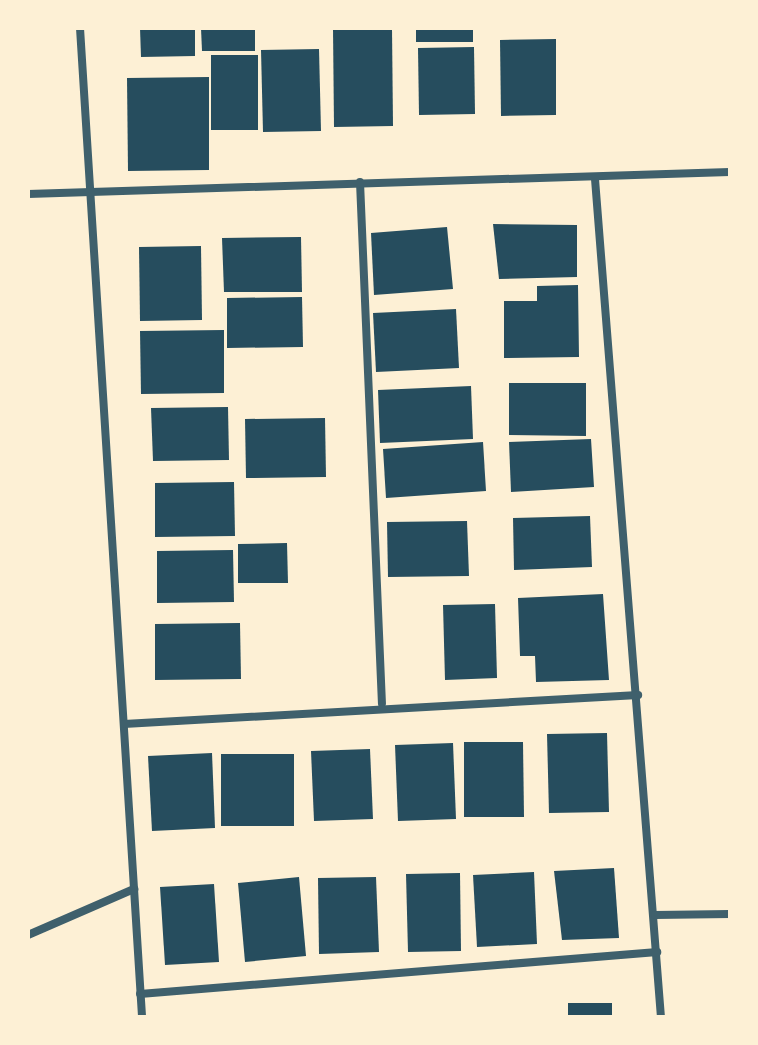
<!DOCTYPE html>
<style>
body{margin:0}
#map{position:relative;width:758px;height:1045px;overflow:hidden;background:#fdf0d5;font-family:Figtree,sans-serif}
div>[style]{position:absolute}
.building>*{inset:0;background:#264d5e}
.minor>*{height:8px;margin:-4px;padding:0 4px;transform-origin:4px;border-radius:4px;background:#3f606c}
span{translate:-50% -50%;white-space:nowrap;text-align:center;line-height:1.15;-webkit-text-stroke:6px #fdf0d5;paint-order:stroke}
.frame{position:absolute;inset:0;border:30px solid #fdf0d5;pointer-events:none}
</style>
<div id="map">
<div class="building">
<div style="clip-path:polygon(140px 28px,195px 28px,195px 56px,141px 57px)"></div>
<div style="clip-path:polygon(201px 28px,255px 28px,255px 51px,202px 51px)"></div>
<div style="clip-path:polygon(333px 28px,392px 28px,393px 126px,334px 127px)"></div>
<div style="clip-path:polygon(416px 28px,473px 28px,473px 42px,416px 42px)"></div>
<div style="clip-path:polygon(556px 39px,556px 115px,501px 116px,500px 40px)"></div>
<div style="clip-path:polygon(474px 47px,475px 114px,419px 115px,418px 48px)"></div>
<div style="clip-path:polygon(319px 49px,321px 131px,263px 132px,261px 50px)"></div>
<div style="clip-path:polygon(211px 55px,258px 55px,258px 130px,211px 130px)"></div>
<div style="clip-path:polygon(209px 77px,209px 170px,128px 171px,127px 78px)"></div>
<div style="clip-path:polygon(493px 224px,577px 225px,577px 277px,499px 279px)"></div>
<div style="clip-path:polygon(447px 227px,453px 289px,374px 295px,371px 233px)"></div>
<div style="clip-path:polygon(301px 237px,302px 292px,224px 292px,222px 238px)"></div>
<div style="clip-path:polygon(201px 246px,202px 320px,140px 321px,139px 247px)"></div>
<div style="clip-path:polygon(578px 285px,579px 357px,504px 358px,504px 301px,537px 301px,537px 286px)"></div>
<div style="clip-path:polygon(302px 297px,303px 347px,227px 348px,227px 298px)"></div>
<div style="clip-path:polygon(456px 309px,459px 368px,376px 372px,373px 313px)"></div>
<div style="clip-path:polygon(224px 330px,224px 393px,141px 394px,140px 331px)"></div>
<div style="clip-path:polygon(509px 383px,586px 383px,586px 436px,509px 435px)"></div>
<div style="clip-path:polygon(471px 386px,473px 439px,380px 443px,378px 390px)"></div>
<div style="clip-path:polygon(228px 407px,229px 460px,153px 461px,151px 408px)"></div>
<div style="clip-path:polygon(325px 418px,326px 477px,246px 478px,245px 419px)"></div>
<div style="clip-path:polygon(591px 439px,594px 487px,511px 492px,509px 442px)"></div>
<div style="clip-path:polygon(483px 442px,486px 491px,386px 498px,383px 449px)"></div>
<div style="clip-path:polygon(234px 482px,235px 536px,155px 537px,155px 483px)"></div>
<div style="clip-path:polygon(590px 516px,592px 567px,514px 570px,513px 518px)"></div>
<div style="clip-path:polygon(467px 521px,469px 576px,388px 577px,387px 522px)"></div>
<div style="clip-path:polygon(287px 543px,288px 583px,238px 583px,238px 544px)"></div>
<div style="clip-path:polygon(233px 550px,234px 602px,157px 603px,157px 551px)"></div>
<div style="clip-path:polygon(603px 594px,609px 680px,536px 682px,535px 656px,520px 656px,518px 598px)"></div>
<div style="clip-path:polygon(495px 604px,497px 678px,445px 680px,443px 605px)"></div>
<div style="clip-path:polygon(240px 623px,241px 679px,155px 680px,155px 624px)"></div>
<div style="clip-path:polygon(607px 733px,609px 812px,549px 813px,547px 734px)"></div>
<div style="clip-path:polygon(464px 742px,523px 742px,524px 817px,464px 817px)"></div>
<div style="clip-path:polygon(453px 743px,456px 819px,398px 821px,395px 745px)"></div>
<div style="clip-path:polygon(370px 749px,373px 819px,314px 821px,311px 751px)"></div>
<div style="clip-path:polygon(212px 753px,215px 828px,152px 831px,148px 756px)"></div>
<div style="clip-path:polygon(221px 754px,294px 754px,294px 826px,221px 826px)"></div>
<div style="clip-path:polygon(614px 868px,619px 938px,562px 940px,554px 871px)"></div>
<div style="clip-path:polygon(534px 872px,537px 944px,477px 947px,473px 875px)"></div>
<div style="clip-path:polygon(460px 873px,461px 951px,408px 952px,406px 874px)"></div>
<div style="clip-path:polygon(299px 877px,306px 956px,245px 962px,238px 883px)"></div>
<div style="clip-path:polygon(376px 877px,379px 952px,319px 954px,318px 878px)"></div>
<div style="clip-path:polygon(214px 884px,219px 962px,165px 965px,160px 887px)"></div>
<div style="clip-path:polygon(568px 1003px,612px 1003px,612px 1017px,568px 1017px)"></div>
</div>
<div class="minor">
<div style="left:80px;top:28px;width:991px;rotate:86.41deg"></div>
<div style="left:595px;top:179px;width:841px;rotate:85.5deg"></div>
<div style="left:360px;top:182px;width:522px;rotate:87.59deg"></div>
<div style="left:28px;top:194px;width:702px;rotate:-1.8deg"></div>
<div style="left:124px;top:724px;width:515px;rotate:-3.23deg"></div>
<div style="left:655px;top:915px;width:75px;rotate:-0.8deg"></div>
<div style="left:28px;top:935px;width:116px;rotate:-23.5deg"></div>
<div style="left:140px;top:994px;width:519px;rotate:-4.64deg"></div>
</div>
<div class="frame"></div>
</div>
